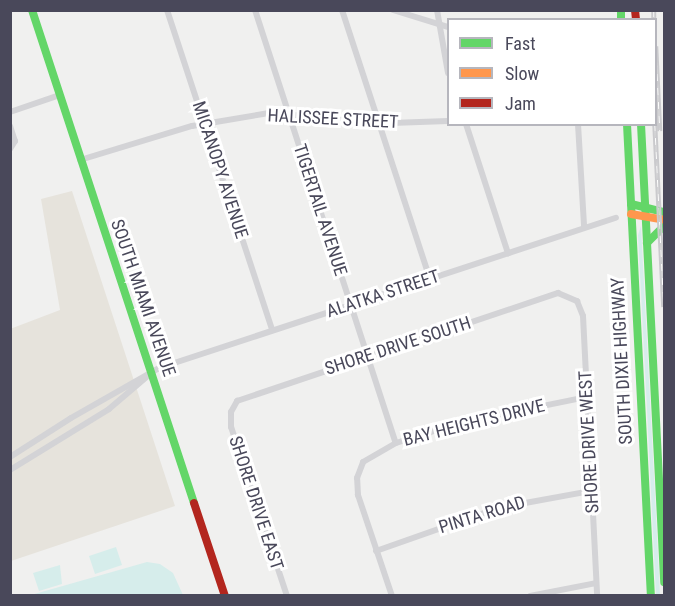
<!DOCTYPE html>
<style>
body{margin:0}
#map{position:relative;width:675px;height:606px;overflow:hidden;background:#f0f0ef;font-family:"Roboto Condensed",sans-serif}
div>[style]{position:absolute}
.medical>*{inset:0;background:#e6e3dc}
.green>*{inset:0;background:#d6edeb}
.street>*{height:6px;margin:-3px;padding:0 3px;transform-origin:3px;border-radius:3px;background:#d3d3d6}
.fast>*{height:8px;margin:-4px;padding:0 4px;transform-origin:4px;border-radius:4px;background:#63d668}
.slow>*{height:8px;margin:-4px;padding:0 4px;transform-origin:4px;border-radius:4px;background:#ff974d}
.jam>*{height:8px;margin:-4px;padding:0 4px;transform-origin:4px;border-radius:4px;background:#b3261e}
.rail>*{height:4.5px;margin-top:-2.25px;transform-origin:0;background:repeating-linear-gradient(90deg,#fff 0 7px,#cacacd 0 14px);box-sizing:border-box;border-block:2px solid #cacacd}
span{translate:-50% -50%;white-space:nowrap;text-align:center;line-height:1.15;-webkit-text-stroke:6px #fff;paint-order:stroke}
.street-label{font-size:18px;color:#49485a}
.frame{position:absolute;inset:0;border:12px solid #49485a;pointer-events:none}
.legend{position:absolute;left:447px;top:18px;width:210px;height:108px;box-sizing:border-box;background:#fff;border:2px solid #b6b6bd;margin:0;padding:8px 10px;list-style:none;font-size:18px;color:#49485a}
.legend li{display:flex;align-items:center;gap:12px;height:30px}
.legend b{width:30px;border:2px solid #b6b6bd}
</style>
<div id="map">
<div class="medical">
<div style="clip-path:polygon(72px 191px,175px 506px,11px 561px,10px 329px,60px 310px,41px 199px)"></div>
</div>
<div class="green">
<div style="clip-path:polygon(641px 226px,654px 476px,660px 595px,656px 595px,647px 410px,638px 235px)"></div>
<div style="clip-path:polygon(116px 547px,122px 565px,95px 574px,89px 556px)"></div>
<div style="clip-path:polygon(147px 562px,160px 564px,173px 573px,183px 595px,31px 595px)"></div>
<div style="clip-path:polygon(60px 565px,62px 584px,39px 591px,33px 573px)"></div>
</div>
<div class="street">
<div style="left:167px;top:10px;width:337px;rotate:71.8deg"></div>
<div style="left:255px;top:10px;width:455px;rotate:72deg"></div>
<div style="left:342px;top:10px;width:283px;rotate:71.9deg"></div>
<div style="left:393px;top:10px;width:58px;rotate:17.2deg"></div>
<div style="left:437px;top:10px;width:64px;rotate:80.1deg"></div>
<div style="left:10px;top:112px;width:53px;rotate:-18.8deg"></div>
<div style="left:466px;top:124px;width:136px;rotate:72deg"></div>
<div style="left:578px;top:124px;width:102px;rotate:86.6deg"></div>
<div style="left:10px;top:126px;width:16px;rotate:72deg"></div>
<div style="left:15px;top:141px;width:9px;rotate:122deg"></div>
<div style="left:80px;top:160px;width:117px;rotate:-16.9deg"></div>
<div style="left:192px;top:126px;width:78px;rotate:-9.6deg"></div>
<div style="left:269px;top:113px;width:122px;rotate:4.7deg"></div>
<div style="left:391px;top:123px;width:57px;rotate:-2deg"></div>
<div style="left:10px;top:457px;width:72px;rotate:-32.6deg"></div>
<div style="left:71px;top:418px;width:101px;rotate:-29.6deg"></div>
<div style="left:159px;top:368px;width:481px;rotate:-18.2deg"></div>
<div style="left:10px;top:470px;width:116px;rotate:-31.6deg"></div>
<div style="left:109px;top:409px;width:52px;rotate:-40.4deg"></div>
<div style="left:376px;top:551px;width:129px;rotate:-19.4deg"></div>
<div style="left:498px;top:508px;width:95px;rotate:-10.4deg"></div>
<div style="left:287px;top:596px;width:178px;rotate:-108.3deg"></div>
<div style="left:231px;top:427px;width:15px;rotate:-90deg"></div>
<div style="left:231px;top:412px;width:13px;rotate:-61deg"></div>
<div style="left:237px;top:401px;width:339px;rotate:-18.6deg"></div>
<div style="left:558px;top:293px;width:21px;rotate:23deg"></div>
<div style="left:577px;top:301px;width:16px;rotate:68deg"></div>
<div style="left:583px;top:316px;width:280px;rotate:87.1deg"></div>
<div style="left:392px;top:596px;width:107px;rotate:-108.6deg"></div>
<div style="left:358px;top:495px;width:17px;rotate:-93deg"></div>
<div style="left:357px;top:478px;width:17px;rotate:-69deg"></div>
<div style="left:363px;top:462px;width:38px;rotate:-30deg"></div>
<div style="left:396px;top:443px;width:66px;rotate:-17.6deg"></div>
<div style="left:459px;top:423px;width:131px;rotate:-11.5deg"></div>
<div style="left:530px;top:596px;width:67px;rotate:-11.1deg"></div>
</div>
<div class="fast">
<div style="left:32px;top:10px;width:519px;rotate:71.81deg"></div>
<div style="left:621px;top:10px;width:10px;rotate:90deg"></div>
<div style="left:627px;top:124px;width:473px;rotate:87.1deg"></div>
<div style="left:641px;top:124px;width:459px;rotate:87.1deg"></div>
<div style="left:631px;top:204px;width:34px;rotate:14deg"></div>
<div style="left:647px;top:243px;width:24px;rotate:-45deg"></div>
</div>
<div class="slow">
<div style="left:631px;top:214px;width:34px;rotate:10deg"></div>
</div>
<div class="jam">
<div style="left:635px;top:10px;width:10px;rotate:84deg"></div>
<div style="left:194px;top:503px;width:98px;rotate:71.6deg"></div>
</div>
<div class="rail">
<div style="left:654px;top:10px;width:10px;rotate:90deg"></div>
<div style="left:656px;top:46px;width:85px;rotate:87.3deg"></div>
<div style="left:655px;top:124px;width:183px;rotate:87.2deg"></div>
</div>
<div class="street-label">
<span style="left:333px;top:119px;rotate:3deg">HALISSEE STREET</span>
<span style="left:220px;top:170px;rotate:72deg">MICANOPY AVENUE</span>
<span style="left:320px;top:210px;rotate:72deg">TIGERTAIL AVENUE</span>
<span style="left:383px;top:294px;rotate:-18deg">ALATKA STREET</span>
<span style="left:143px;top:298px;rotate:71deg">SOUTH MIAMI AVENUE</span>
<span style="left:398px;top:346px;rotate:-18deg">SHORE DRIVE SOUTH</span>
<span style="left:622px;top:361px;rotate:-93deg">SOUTH DIXIE HIGHWAY</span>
<span style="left:474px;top:423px;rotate:-14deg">BAY HEIGHTS DRIVE</span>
<span style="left:589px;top:442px;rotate:-93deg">SHORE DRIVE WEST</span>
<span style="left:256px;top:503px;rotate:72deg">SHORE DRIVE EAST</span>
<span style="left:482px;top:515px;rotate:-17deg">PINTA ROAD</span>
</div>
<div class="frame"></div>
<ul class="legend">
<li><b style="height:8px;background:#63d668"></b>Fast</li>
<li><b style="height:8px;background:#ff974d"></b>Slow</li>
<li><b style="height:8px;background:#b3261e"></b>Jam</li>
</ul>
</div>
